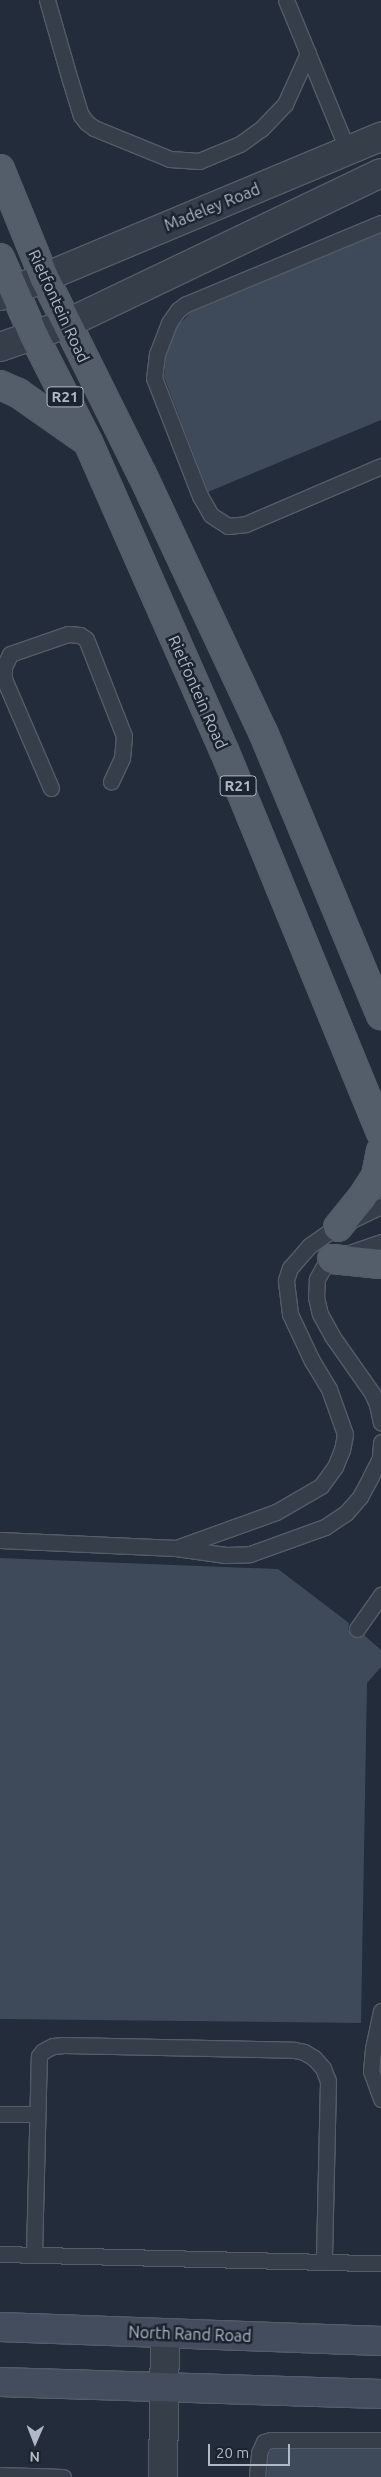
<!DOCTYPE html>
<style>
body{margin:0}
#map{position:relative;width:381px;height:2477px;overflow:hidden;background:#222c3a;font-family:Ubuntu,sans-serif}
div>[style]{position:absolute}
.building>*{inset:0;background:#3e4a59}
.roads{filter:drop-shadow(1px 0 #545c68) drop-shadow(-1px 0 #545c68) drop-shadow(0 1px #545c68) drop-shadow(0 -1px #545c68)}
.lane>*{height:15px;margin:-7.5px;padding:0 7.5px;transform-origin:7.5px;border-radius:7.5px;background:#363e4a}
.street>*{height:28px;margin:-14px;padding:0 14px;transform-origin:14px;border-radius:14px;background:#363e4a}
.secondary>*{height:28px;margin:-14px;padding:0 14px;transform-origin:14px;border-radius:14px;background:#444d5d}
.primary>*{height:28px;margin:-14px;padding:0 14px;transform-origin:14px;border-radius:14px;background:#545d6a}
span{translate:-50% -50%;white-space:nowrap;text-align:center;line-height:1.15;-webkit-text-stroke:5px #1b232f;paint-order:stroke}
.shield-label span{padding:1px 4px;background:#1b232f;border:1px solid;border-radius:4px;-webkit-text-stroke-width:0}
.shield-label{font-size:15px;color:#b1b9c6;font-weight:700}
.street-label{font-size:16px;color:#b1b9c6}
.north{position:absolute;left:10px;top:2417px;width:50px;height:50px;-webkit-text-stroke:4px #1b232f;paint-order:stroke;rotate:181deg;font-size:14px;font-weight:700;line-height:20px;text-align:center;color:#b1b9c6}
.north::after{content:'';display:block;margin:auto;width:18px;height:22px;background:#b1b9c6;clip-path:polygon(50% 0,100% 100%,50% 72%,0 100%)}
.scale{position:absolute;left:208px;top:2444px;width:82px;height:22px;box-sizing:border-box;border:2px solid #b1b9c6;border-top:0;padding-left:6px;font-size:15px;line-height:18px;white-space:nowrap;color:#b1b9c6;-webkit-text-stroke:4px #1b232f;paint-order:stroke}
</style>
<div id="map">
<div class="building">
<div style="clip-path:polygon(381px 233px,381px 420px,208px 492px,164px 377px,166px 356px,177px 327px,191px 312px)"></div>
<div style="clip-path:polygon(0 1558px,278px 1569px,349px 1623px,348px 1629px,351px 1636px,357px 1638px,364px 1635px,381px 1650px,381px 1667px,367px 1683px,361px 2023px,0 2019px)"></div>
<div style="clip-path:polygon(272px 2449px,381px 2449px,381px 2477px,267px 2477px,268px 2455px)"></div>
</div>
<div class="roads">
<div class="lane">
<div style="left:47px;top:0;width:83px;rotate:74deg"></div>
<div style="left:70px;top:80px;width:37px;rotate:73deg"></div>
<div style="left:81px;top:115px;width:9px;rotate:54deg"></div>
<div style="left:86px;top:122px;width:10px;rotate:37deg"></div>
<div style="left:94px;top:128px;width:82px;rotate:22.2deg"></div>
<div style="left:170px;top:159px;width:29px;rotate:4deg"></div>
<div style="left:199px;top:161px;width:44px;rotate:-22.5deg"></div>
<div style="left:240px;top:144px;width:26px;rotate:-36deg"></div>
<div style="left:261px;top:129px;width:35px;rotate:-46deg"></div>
<div style="left:285px;top:104px;width:56px;rotate:-65.7deg"></div>
<div style="left:286px;top:0;width:163px;rotate:67.7deg"></div>
<div style="left:381px;top:223px;width:211px;rotate:157.4deg"></div>
<div style="left:186px;top:304px;width:10px;rotate:143deg"></div>
<div style="left:178px;top:310px;width:16px;rotate:125deg"></div>
<div style="left:169px;top:323px;width:33px;rotate:111deg"></div>
<div style="left:157px;top:354px;width:24px;rotate:97deg"></div>
<div style="left:154px;top:378px;width:127px;rotate:68.7deg"></div>
<div style="left:200px;top:496px;width:22px;rotate:60deg"></div>
<div style="left:211px;top:515px;width:20px;rotate:33deg"></div>
<div style="left:228px;top:526px;width:18px;rotate:-6deg"></div>
<div style="left:246px;top:524px;width:147px;rotate:-23.2deg"></div>
<div style="left:51px;top:788px;width:119px;rotate:-113.3deg"></div>
<div style="left:4px;top:679px;width:12px;rotate:-90deg"></div>
<div style="left:4px;top:667px;width:14px;rotate:-65deg"></div>
<div style="left:10px;top:654px;width:61px;rotate:-19deg"></div>
<div style="left:68px;top:634px;width:12px;rotate:5deg"></div>
<div style="left:80px;top:635px;width:7px;rotate:34deg"></div>
<div style="left:86px;top:639px;width:104px;rotate:68.6deg"></div>
<div style="left:124px;top:736px;width:22px;rotate:95deg"></div>
<div style="left:122px;top:758px;width:26px;rotate:115deg"></div>
<div style="left:381px;top:1242px;width:52px;rotate:160.9deg"></div>
<div style="left:332px;top:1259px;width:13px;rotate:135deg"></div>
<div style="left:323px;top:1268px;width:13px;rotate:119deg"></div>
<div style="left:317px;top:1279px;width:18px;rotate:93deg"></div>
<div style="left:316px;top:1297px;width:17px;rotate:77deg"></div>
<div style="left:320px;top:1314px;width:25px;rotate:61deg"></div>
<div style="left:332px;top:1336px;width:70px;rotate:54.9deg"></div>
<div style="left:372px;top:1393px;width:12px;rotate:66deg"></div>
<div style="left:377px;top:1404px;width:19px;rotate:78deg"></div>
<div style="left:0;top:1540px;width:176px;rotate:2.6deg"></div>
<div style="left:176px;top:1548px;width:50px;rotate:8deg"></div>
<div style="left:226px;top:1555px;width:24px;rotate:-2deg"></div>
<div style="left:250px;top:1554px;width:80px;rotate:-19.8deg"></div>
<div style="left:325px;top:1527px;width:25px;rotate:-34deg"></div>
<div style="left:346px;top:1513px;width:21px;rotate:-49deg"></div>
<div style="left:360px;top:1497px;width:24px;rotate:-62deg"></div>
<div style="left:371px;top:1476px;width:20px;rotate:-63deg"></div>
<div style="left:380px;top:1458px;width:16px;rotate:-86deg"></div>
<div style="left:176px;top:1548px;width:106px;rotate:-19.8deg"></div>
<div style="left:276px;top:1512px;width:52px;rotate:-30deg"></div>
<div style="left:321px;top:1486px;width:24px;rotate:-54deg"></div>
<div style="left:335px;top:1467px;width:18px;rotate:-68deg"></div>
<div style="left:342px;top:1450px;width:16px;rotate:-79deg"></div>
<div style="left:345px;top:1434px;width:48px;rotate:-109.6deg"></div>
<div style="left:329px;top:1389px;width:33px;rotate:-121deg"></div>
<div style="left:312px;top:1361px;width:52px;rotate:-115.1deg"></div>
<div style="left:290px;top:1314px;width:34px;rotate:-97deg"></div>
<div style="left:286px;top:1280px;width:13px;rotate:-72deg"></div>
<div style="left:290px;top:1268px;width:29px;rotate:-49deg"></div>
<div style="left:309px;top:1246px;width:32px;rotate:-35deg"></div>
<div style="left:335px;top:1228px;width:51px;rotate:-25.6deg"></div>
<div style="left:357px;top:1629px;width:42px;rotate:-54.8deg"></div>
<div style="left:381px;top:2011px;width:39px;rotate:102deg"></div>
<div style="left:373px;top:2049px;width:22px;rotate:95deg"></div>
<div style="left:371px;top:2071px;width:30px;rotate:70deg"></div>
<div style="left:0;top:2114px;width:37px"></div>
<div style="left:0;top:2254px;width:381px;rotate:1.4deg"></div>
<div style="left:34px;top:2255px;width:199px;rotate:-88.6deg"></div>
<div style="left:39px;top:2056px;width:6px;rotate:-51deg"></div>
<div style="left:43px;top:2051px;width:11px;rotate:-27deg"></div>
<div style="left:53px;top:2046px;width:11px;rotate:-5deg"></div>
<div style="left:64px;top:2045px;width:230px;rotate:1.2deg"></div>
<div style="left:294px;top:2050px;width:10px;rotate:11deg"></div>
<div style="left:304px;top:2052px;width:12px;rotate:31deg"></div>
<div style="left:314px;top:2058px;width:13px;rotate:48deg"></div>
<div style="left:323px;top:2068px;width:14px;rotate:69deg"></div>
<div style="left:328px;top:2081px;width:181px;rotate:91.3deg"></div>
<div style="left:0;top:2475px;width:63px;rotate:1.8deg"></div>
<div style="left:257px;top:2477px;width:24px;rotate:-85deg"></div>
<div style="left:259px;top:2453px;width:12px;rotate:-66deg"></div>
<div style="left:264px;top:2442px;width:7px;rotate:-16deg"></div>
<div style="left:271px;top:2440px;width:110px"></div>
</div>
<div class="street">
<div style="left:0;top:296px;width:413px;rotate:-22.7deg"></div>
<div style="left:0;top:347px;width:70px;rotate:-19.2deg"></div>
<div style="left:66px;top:324px;width:349px;rotate:-25.6deg"></div>
<div style="left:163px;top:2477px;width:144px;rotate:-89.2deg"></div>
</div>
<div class="secondary">
<div style="left:0;top:2327px;width:381px;rotate:2.1deg"></div>
<div style="left:0;top:2382px;width:381px;rotate:1.8deg"></div>
</div>
<div class="primary">
<div style="left:0;top:169px;width:117px;rotate:67.8deg"></div>
<div style="left:44px;top:277px;width:220px;rotate:63.6deg"></div>
<div style="left:142px;top:474px;width:285px;rotate:64.9deg"></div>
<div style="left:263px;top:732px;width:307px;rotate:67.4deg"></div>
<div style="left:0;top:258px;width:85px;rotate:66.4deg"></div>
<div style="left:34px;top:336px;width:119px;rotate:63deg"></div>
<div style="left:88px;top:442px;width:337px;rotate:66.2deg"></div>
<div style="left:224px;top:750px;width:413px;rotate:67.7deg"></div>
<div style="left:0;top:385px;width:20px;rotate:24deg"></div>
<div style="left:18px;top:393px;width:82px;rotate:35deg"></div>
<div style="left:338px;top:1227px;width:36px;rotate:-51deg"></div>
<div style="left:361px;top:1199px;width:27px;rotate:-57deg"></div>
<div style="left:376px;top:1176px;width:25px;rotate:-79deg"></div>
<div style="left:332px;top:1259px;width:49px;rotate:5.8deg"></div>
</div>
</div>
<div class="shield-label">
<span style="left:65px;top:397px">R21</span>
<span style="left:238px;top:786px">R21</span>
</div>
<div class="street-label">
<span style="left:212px;top:207px;rotate:-22deg">Madeley Road</span>
<span style="left:59px;top:306px;rotate:65deg">Rietfontein Road</span>
<span style="left:198px;top:692px;rotate:66deg">Rietfontein Road</span>
<span style="left:190px;top:2334px;rotate:2deg">North Rand Road</span>
</div>
<div class="north">N</div>
<div class="scale">20 m</div>
</div>
